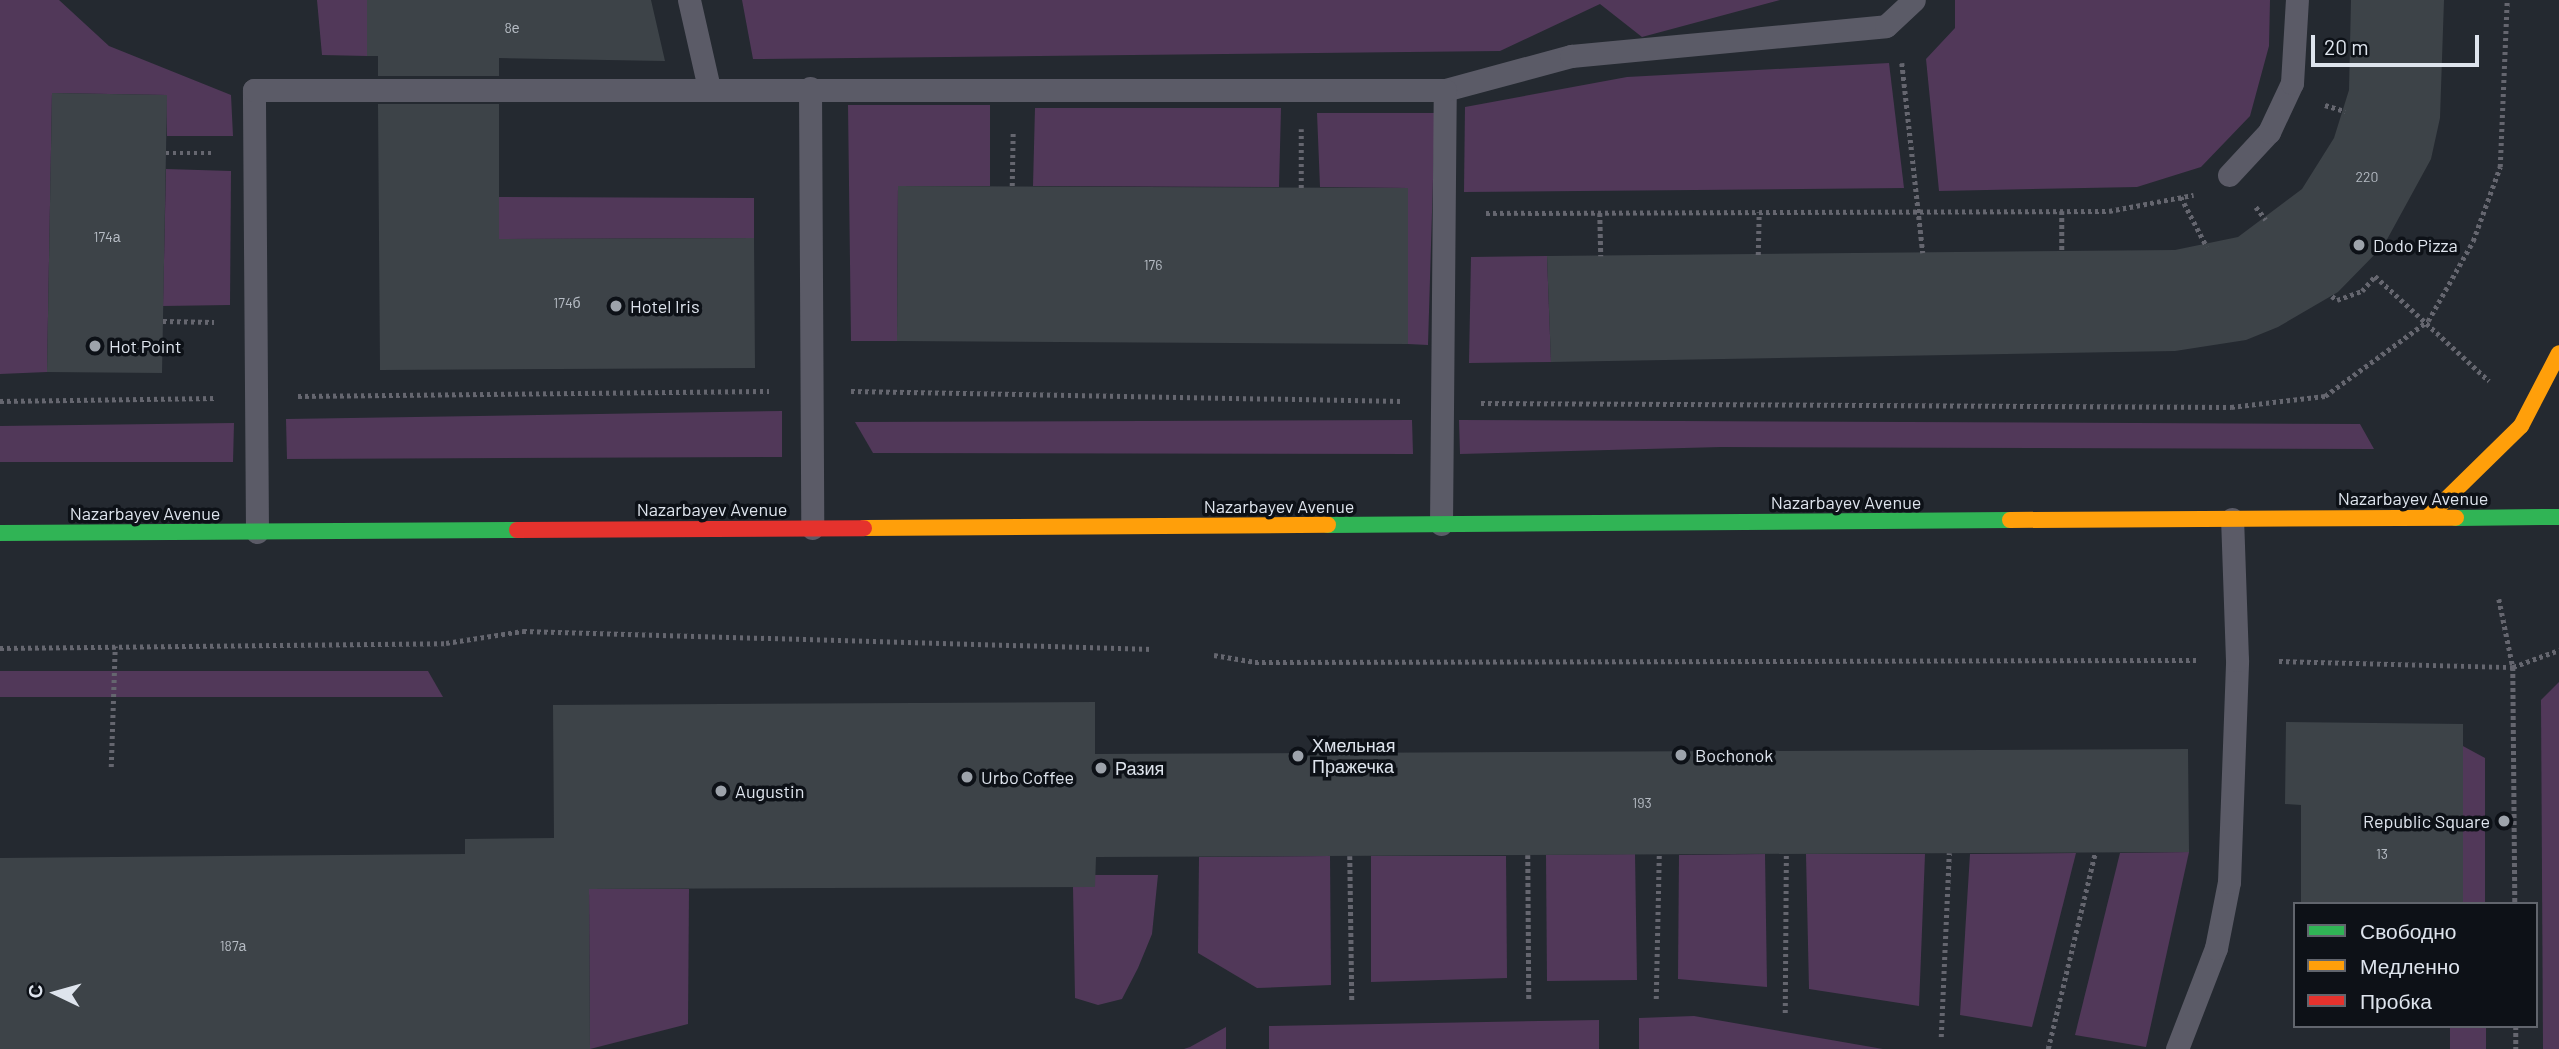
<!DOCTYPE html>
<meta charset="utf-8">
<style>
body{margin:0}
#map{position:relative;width:2559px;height:1049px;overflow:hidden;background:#242930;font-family:Barlow,sans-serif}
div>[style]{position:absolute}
.green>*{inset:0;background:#513859}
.building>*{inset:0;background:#3d4348}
.path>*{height:4.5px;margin-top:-2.25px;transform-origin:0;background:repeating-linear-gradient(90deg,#65666f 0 3.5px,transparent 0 7px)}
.lane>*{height:23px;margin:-11.5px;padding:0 11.5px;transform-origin:11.5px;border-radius:11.5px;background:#5b5b67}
.fast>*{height:16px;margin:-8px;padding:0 8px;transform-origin:8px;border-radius:8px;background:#30b455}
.slow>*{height:16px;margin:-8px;padding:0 8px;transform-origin:8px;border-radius:8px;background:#ff9f0a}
.jam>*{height:16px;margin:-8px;padding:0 8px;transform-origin:8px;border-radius:8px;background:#e5322d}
.dots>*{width:19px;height:19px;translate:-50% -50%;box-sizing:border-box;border:4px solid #0d1117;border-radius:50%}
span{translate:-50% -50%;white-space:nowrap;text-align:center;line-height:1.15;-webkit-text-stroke:7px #0d1117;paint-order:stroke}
.number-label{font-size:14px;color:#b6bcc4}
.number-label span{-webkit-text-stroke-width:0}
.poi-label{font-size:18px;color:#dee4ed}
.left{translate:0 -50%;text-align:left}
.right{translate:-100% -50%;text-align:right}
.street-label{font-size:18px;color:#dee4ed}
.legend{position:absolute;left:2293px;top:902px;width:245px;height:126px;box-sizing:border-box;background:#0d1117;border:2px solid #61656d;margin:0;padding:9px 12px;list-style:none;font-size:21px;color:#dee4ed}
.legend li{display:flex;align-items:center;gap:14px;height:35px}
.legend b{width:35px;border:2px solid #61656d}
.north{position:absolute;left:21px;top:958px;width:70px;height:70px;-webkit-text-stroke:5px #0d1117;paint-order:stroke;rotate:275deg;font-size:19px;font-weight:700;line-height:28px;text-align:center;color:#dee4ed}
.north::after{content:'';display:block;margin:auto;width:24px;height:32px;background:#dee4ed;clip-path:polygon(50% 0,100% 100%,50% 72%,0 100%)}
.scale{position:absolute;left:2311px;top:35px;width:168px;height:32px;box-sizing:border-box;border:4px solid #dee4ed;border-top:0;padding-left:9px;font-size:21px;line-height:24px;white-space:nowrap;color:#dee4ed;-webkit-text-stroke:5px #0d1117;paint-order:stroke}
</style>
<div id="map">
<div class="green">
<div style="clip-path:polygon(0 0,59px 0,109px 46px,231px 95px,233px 136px,167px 136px,166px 95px,52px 93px,47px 372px,0 374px)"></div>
<div style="clip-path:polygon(317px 0,367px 0,367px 56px,322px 55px)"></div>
<div style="clip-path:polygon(742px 0,1780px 0,1642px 37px,1600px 4px,1500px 51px,753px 59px)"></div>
<div style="clip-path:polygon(1955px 0,2270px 0,2269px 46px,2250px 116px,2201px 167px,2137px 187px,1939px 191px,1926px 59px,1955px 28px)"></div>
<div style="clip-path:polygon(1889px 63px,1904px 188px,1464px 192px,1465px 107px,1627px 77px)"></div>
<div style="clip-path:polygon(848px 105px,990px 105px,990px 186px,898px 186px,897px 341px,851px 341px)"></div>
<div style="clip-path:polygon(1035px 108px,1281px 108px,1279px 187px,1033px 186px)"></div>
<div style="clip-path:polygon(1317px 113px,1435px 113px,1428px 345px,1408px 344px,1408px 188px,1320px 187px)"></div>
<div style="clip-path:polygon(166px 169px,231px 171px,230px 305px,163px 306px)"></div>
<div style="clip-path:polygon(499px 197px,754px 198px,754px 238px,499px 239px)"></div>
<div style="clip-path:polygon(1547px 256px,1551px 362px,1469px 363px,1471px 257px)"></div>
<div style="clip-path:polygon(782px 411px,782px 457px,287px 459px,286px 419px)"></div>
<div style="clip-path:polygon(1412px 420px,1413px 454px,873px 453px,855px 422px)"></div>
<div style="clip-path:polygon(1459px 420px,2360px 424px,2374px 449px,1721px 447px,1460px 454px)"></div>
<div style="clip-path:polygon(234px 423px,233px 462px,0 462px,0 426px)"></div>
<div style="clip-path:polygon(0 671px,428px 671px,443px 697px,0 697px)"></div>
<div style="clip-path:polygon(2559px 682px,2559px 1049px,2543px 1049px,2541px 700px)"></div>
<div style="clip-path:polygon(2450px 739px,2485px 758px,2485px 904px,2450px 904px)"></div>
<div style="clip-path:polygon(2189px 852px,2146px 1047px,2075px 1035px,2120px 853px)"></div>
<div style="clip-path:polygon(2076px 853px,2032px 1027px,1960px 1015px,1970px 854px)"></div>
<div style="clip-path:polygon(1635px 854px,1637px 980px,1547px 981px,1546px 855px)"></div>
<div style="clip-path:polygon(1765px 854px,1767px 987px,1678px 979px,1679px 855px)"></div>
<div style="clip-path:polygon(1806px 854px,1925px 854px,1919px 1006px,1809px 989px)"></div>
<div style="clip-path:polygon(1330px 856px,1331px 985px,1257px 988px,1198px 953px,1199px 857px)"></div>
<div style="clip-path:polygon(1371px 856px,1506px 856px,1507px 978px,1371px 982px)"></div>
<div style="clip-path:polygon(1095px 875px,1158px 875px,1152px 934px,1138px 968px,1122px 999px,1098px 1005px,1075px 998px,1073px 887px,1095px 887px)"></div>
<div style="clip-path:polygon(589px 889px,689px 889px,688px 1024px,590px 1049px)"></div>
<div style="clip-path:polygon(1694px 1016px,1883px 1049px,1639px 1049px,1639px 1018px)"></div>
<div style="clip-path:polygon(1599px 1020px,1599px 1049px,1269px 1049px,1269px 1026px)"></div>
<div style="clip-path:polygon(2450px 1026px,2486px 1026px,2486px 1049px,2450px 1049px)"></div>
<div style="clip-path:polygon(1226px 1027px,1226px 1049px,1184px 1049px,1190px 1047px)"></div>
</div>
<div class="building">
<div style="clip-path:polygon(367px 0,651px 0,665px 61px,499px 58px,499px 76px,378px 76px,378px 56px,367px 56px)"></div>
<div style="clip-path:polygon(2351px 0,2444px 0,2440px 118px,2431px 159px,2384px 245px,2338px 292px,2278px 327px,2246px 340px,2175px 351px,1551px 362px,1547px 256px,2175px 250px,2238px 237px,2302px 189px,2334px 138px,2349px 90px)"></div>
<div style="clip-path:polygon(52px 93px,167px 95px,162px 373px,47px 372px)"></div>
<div style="clip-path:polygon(378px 104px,499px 104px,499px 239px,754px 238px,755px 368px,380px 370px)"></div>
<div style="clip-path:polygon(898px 186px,1408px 188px,1408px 344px,897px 341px)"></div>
<div style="clip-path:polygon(1095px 702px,1095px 754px,2188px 749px,2189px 852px,1096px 857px,1095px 887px,589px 889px,590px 1049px,0 1049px,0 858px,465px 854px,465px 839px,554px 838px,553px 705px)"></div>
<div style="clip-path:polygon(2286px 722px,2463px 724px,2463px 904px,2301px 904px,2301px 805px,2285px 804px)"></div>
</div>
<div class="path">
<div style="left:1902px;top:63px;width:191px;rotate:83.7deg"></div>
<div style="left:2325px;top:105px;width:21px;rotate:17deg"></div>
<div style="left:166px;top:153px;width:48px"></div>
<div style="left:1012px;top:186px;width:55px;rotate:-89deg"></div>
<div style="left:1301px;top:188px;width:59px;rotate:-90deg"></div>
<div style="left:2181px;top:197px;width:56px;rotate:62.5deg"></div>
<div style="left:2256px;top:207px;width:16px;rotate:52deg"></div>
<div style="left:2062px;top:211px;width:41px;rotate:90deg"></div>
<div style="left:1486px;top:213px;width:623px;rotate:-0.18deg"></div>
<div style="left:2109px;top:211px;width:86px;rotate:-10.8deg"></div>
<div style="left:1600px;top:213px;width:43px;rotate:88.7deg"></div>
<div style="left:1758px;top:255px;width:43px;rotate:-88.7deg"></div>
<div style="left:2332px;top:296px;width:6px;rotate:39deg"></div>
<div style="left:2337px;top:300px;width:27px;rotate:-20deg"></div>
<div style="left:2362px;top:291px;width:20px;rotate:-49deg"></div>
<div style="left:2375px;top:276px;width:155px;rotate:42.6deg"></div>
<div style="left:163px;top:321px;width:51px;rotate:1.1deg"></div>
<div style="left:851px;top:391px;width:551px;rotate:1.04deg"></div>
<div style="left:298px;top:396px;width:471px;rotate:-0.6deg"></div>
<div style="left:0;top:401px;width:216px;rotate:-0.8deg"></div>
<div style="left:1481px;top:403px;width:750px;rotate:0.31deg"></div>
<div style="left:2231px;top:407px;width:95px;rotate:-6.7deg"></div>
<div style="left:2325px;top:396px;width:127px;rotate:-36.1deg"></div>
<div style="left:2428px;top:321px;width:92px;rotate:-60.6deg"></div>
<div style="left:2473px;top:241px;width:79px;rotate:-70deg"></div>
<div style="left:2500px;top:167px;width:167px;rotate:-87.6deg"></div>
<div style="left:2499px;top:599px;width:69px;rotate:78.4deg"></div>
<div style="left:2513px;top:667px;width:237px;rotate:89.5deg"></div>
<div style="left:0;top:648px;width:446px;rotate:-0.6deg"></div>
<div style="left:446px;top:643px;width:78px;rotate:-8.9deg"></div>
<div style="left:523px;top:631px;width:630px;rotate:1.64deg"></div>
<div style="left:1214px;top:655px;width:42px;rotate:9.7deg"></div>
<div style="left:1255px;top:662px;width:941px;rotate:-0.12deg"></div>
<div style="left:2279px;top:661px;width:234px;rotate:1.5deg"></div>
<div style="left:2513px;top:667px;width:49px;rotate:-20.3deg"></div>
<div style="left:111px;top:767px;width:121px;rotate:-88.1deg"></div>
<div style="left:1528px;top:855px;width:145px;rotate:89.6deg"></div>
<div style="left:1350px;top:856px;width:146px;rotate:89.2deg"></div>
<div style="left:1656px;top:999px;width:145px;rotate:-88.8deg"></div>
<div style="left:1785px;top:1013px;width:159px;rotate:-89.6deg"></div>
<div style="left:2516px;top:1026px;width:23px;rotate:90deg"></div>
<div style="left:1941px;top:1037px;width:184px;rotate:-87.5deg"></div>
<div style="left:2048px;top:1049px;width:202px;rotate:-76.5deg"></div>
</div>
<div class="lane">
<div style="left:689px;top:0;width:90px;rotate:77.2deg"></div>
<div style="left:810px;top:88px;width:440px;rotate:89.7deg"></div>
<div style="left:2229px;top:175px;width:59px;rotate:-47.1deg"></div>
<div style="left:2269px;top:132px;width:54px;rotate:-64.9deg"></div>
<div style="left:2292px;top:83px;width:83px;rotate:-86.6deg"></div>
<div style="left:1441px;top:524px;width:434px;rotate:-89.5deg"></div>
<div style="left:1445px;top:90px;width:131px;rotate:-15.1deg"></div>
<div style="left:1571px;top:56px;width:316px;rotate:-5.4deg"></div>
<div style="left:1886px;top:26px;width:38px;rotate:-43deg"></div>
<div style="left:257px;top:532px;width:442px;rotate:-90.4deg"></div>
<div style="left:254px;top:90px;width:1191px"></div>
<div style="left:2177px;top:1049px;width:108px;rotate:-68.9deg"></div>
<div style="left:2216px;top:948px;width:67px;rotate:-78.9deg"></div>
<div style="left:2229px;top:882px;width:222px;rotate:-87.9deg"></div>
<div style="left:2237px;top:660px;width:141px;rotate:-92deg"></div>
</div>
<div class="fast">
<div style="left:2456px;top:518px;width:103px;rotate:-0.6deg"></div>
<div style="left:1328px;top:525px;width:682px;rotate:-0.42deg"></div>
<div style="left:0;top:533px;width:517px;rotate:-0.33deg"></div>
</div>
<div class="slow">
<div style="left:2428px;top:517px;width:130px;rotate:-44.4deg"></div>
<div style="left:2521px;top:426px;width:82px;rotate:-62.5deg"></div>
<div style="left:2010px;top:520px;width:446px;rotate:-0.3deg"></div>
<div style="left:864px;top:528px;width:464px;rotate:-0.4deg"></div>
</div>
<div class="jam">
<div style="left:517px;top:530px;width:347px;rotate:-0.3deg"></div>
</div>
<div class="dots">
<div style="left:2359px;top:245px;background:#9da3ab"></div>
<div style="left:616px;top:306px;background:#9da3ab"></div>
<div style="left:95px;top:346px;background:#9da3ab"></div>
<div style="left:1681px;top:755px;background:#9da3ab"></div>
<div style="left:1298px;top:756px;background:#9da3ab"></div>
<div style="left:1101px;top:768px;background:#9da3ab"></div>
<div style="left:967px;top:777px;background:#9da3ab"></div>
<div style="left:721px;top:791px;background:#9da3ab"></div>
<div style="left:2504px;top:821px;background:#9da3ab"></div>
</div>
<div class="number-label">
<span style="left:512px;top:28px">8е</span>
<span style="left:2367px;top:177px">220</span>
<span style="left:107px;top:237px">174а</span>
<span style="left:1153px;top:265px">176</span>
<span style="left:567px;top:303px">174б</span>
<span style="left:1642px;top:803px">193</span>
<span style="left:2382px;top:854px">13</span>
<span style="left:233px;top:946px">187а</span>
</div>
<div class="poi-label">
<span class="left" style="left:2373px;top:245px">Dodo Pizza</span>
<span class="left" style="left:630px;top:306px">Hotel Iris</span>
<span class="left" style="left:109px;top:346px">Hot Point</span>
<span class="left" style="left:1312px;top:756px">Хмельная<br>Пражечка</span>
<span class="left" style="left:1695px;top:755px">Bochonok</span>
<span class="left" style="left:1115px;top:768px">Разия</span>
<span class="left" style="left:981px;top:777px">Urbo Coffee</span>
<span class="left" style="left:735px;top:791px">Augustin</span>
<span class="right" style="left:2490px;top:821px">Republic Square</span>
</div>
<div class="street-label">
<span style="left:2413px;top:498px">Nazarbayev Avenue</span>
<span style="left:1846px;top:502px">Nazarbayev Avenue</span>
<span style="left:1279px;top:506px">Nazarbayev Avenue</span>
<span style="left:712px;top:509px">Nazarbayev Avenue</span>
<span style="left:145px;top:513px">Nazarbayev Avenue</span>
</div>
<ul class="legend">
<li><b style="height:9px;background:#30b455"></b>Свободно</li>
<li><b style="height:9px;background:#ff9f0a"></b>Медленно</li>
<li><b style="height:9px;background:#e5322d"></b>Пробка</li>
</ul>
<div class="north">С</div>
<div class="scale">20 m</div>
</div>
